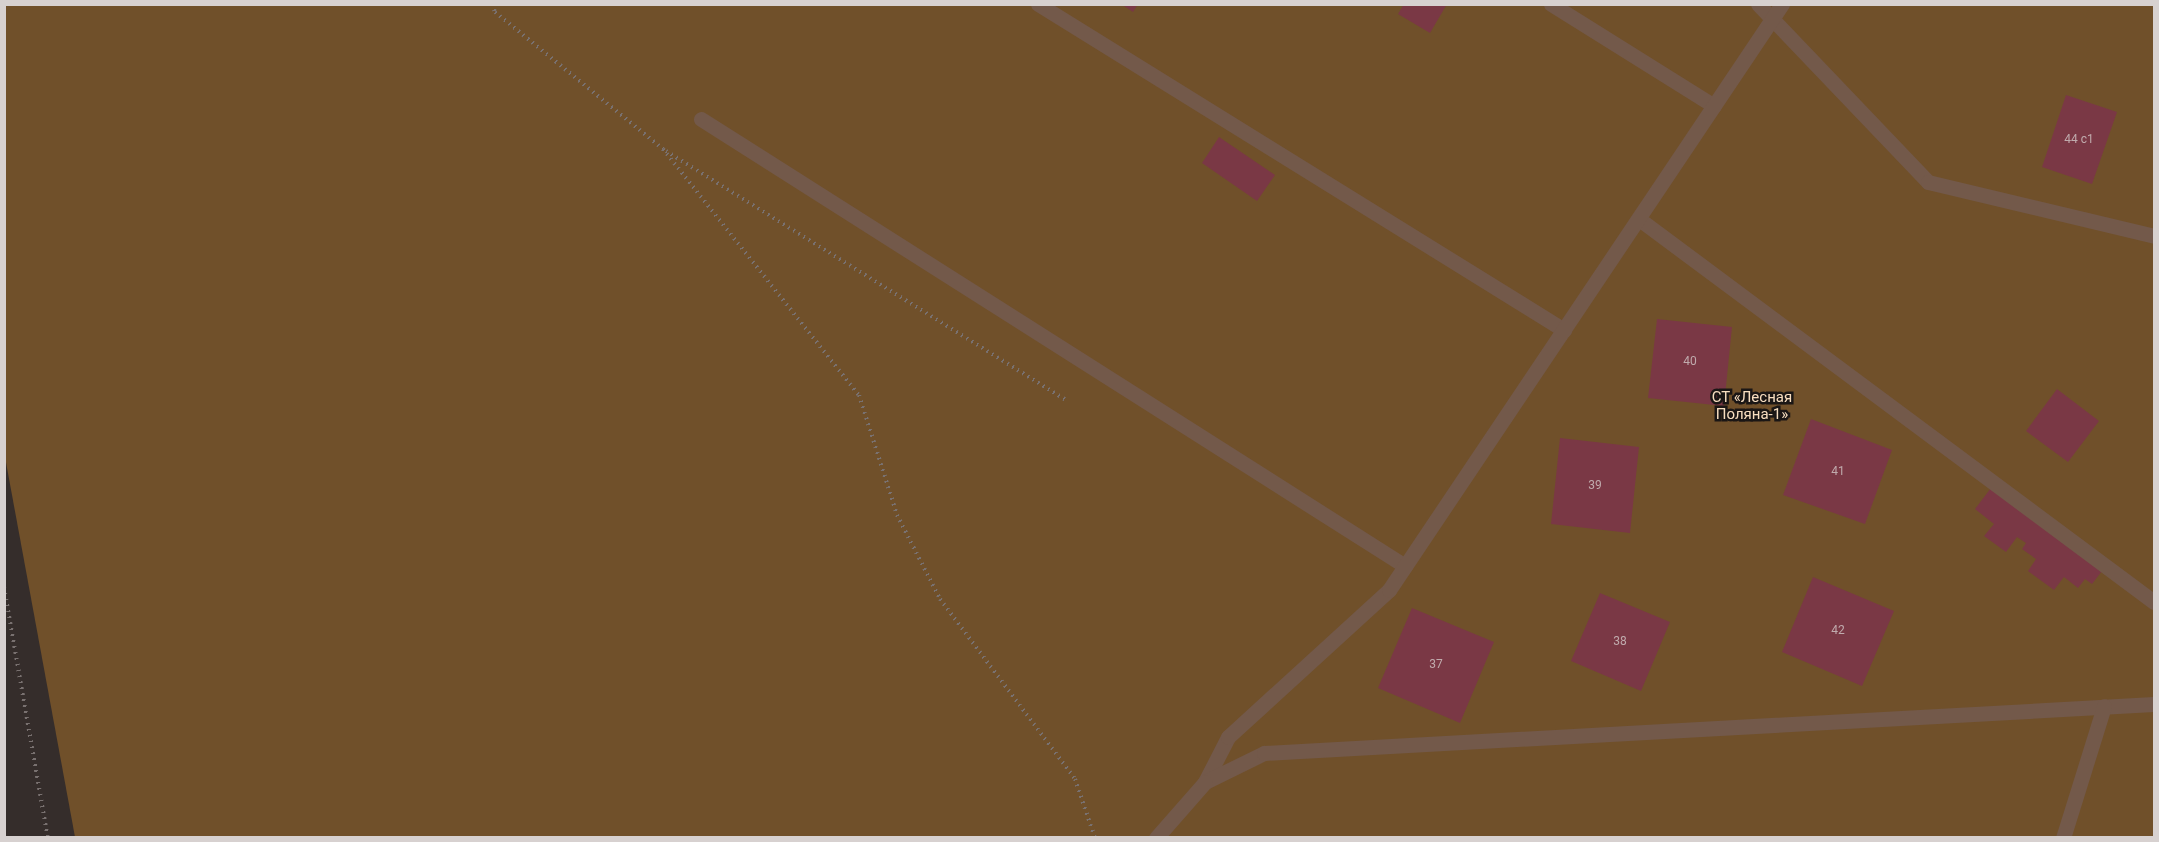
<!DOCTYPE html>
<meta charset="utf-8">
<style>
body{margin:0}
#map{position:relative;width:2159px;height:842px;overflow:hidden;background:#352d2b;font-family:Roboto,sans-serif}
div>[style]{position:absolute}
.green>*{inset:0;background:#70502a}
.building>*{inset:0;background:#7a3845}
.path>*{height:4px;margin-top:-2px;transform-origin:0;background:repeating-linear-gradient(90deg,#797170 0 1.5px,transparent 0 6px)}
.service>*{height:15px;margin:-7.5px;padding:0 7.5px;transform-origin:7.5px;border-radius:7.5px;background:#73594a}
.minor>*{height:15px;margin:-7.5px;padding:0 7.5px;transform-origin:7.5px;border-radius:7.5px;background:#73594a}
span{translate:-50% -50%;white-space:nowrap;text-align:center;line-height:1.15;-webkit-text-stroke:5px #1a1615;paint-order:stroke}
.number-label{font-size:12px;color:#c0abad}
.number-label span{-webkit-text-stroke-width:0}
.park-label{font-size:15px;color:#f8dec0}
.frame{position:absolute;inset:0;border:6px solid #d7d1d0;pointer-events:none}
</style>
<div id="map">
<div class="green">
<div style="clip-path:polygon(4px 5px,2154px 5px,2154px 837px,75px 837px,5px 457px)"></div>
</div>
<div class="building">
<div style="clip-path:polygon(1121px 4px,1138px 4px,1133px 12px)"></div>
<div style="clip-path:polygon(1404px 4px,1447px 4px,1430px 33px,1398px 14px)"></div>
<div style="clip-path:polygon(2066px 95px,2117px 112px,2092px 184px,2042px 167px)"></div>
<div style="clip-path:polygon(1219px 137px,1275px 175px,1257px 201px,1202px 163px)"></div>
<div style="clip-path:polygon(1657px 319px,1732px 327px,1724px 406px,1648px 398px)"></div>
<div style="clip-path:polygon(2057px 389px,2099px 421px,2068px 462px,2026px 431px)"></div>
<div style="clip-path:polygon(1811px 419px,1892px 450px,1865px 524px,1783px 495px)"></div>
<div style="clip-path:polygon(1560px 438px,1639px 447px,1630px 533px,1551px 524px)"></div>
<div style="clip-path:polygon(1991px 488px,2102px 571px,2092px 584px,2085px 579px,2078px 588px,2064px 577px,2054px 590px,2028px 571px,2036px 559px,2022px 549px,2026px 543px,2017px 537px,2006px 552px,1984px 536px,1994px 524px,1975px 509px)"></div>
<div style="clip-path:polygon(1813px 577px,1894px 611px,1862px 686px,1782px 652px)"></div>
<div style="clip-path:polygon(1600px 593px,1670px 622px,1641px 691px,1571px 661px)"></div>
<div style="clip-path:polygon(1412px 608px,1494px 642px,1460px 723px,1378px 688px)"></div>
</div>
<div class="path">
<div style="left:492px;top:4px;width:9px;rotate:69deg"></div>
<div style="left:495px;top:12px;width:217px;rotate:39.2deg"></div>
<div style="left:663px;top:149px;width:315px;rotate:51.5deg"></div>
<div style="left:859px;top:395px;width:126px;rotate:72.4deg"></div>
<div style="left:897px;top:515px;width:94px;rotate:62.9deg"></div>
<div style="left:940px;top:599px;width:225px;rotate:53.1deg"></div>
<div style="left:1075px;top:779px;width:62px;rotate:71.3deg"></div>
<div style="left:666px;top:151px;width:473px;rotate:31.9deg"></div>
<div style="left:4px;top:587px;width:255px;rotate:80.1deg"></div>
</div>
<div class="service">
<div style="left:1038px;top:4px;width:619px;rotate:31.79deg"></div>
<div style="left:1551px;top:4px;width:192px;rotate:32deg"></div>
<div style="left:1758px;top:4px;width:246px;rotate:46.3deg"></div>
<div style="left:1928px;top:182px;width:232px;rotate:13.4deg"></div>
<div style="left:701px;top:119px;width:834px;rotate:32.41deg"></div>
<div style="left:1639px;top:219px;width:642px;rotate:36.64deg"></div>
<div style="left:1205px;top:782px;width:51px;rotate:-62.9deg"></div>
<div style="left:1228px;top:737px;width:218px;rotate:-42.4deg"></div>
<div style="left:1389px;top:590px;width:706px;rotate:-56.15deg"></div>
<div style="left:1205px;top:782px;width:66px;rotate:-26.2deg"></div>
<div style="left:1264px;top:753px;width:891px;rotate:-3.15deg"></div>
<div style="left:2063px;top:838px;width:138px;rotate:-72.7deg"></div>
</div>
<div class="minor">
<div style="left:1156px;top:838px;width:74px;rotate:-48.8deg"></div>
</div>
<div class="number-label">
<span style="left:2079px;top:140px">44 с1</span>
<span style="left:1690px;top:362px">40</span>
<span style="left:1838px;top:472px">41</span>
<span style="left:1595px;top:486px">39</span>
<span style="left:1838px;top:631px">42</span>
<span style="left:1620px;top:642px">38</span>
<span style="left:1436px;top:665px">37</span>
</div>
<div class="park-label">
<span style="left:1752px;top:406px">СТ «Лесная<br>Поляна-1»</span>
</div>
<div class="frame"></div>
</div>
